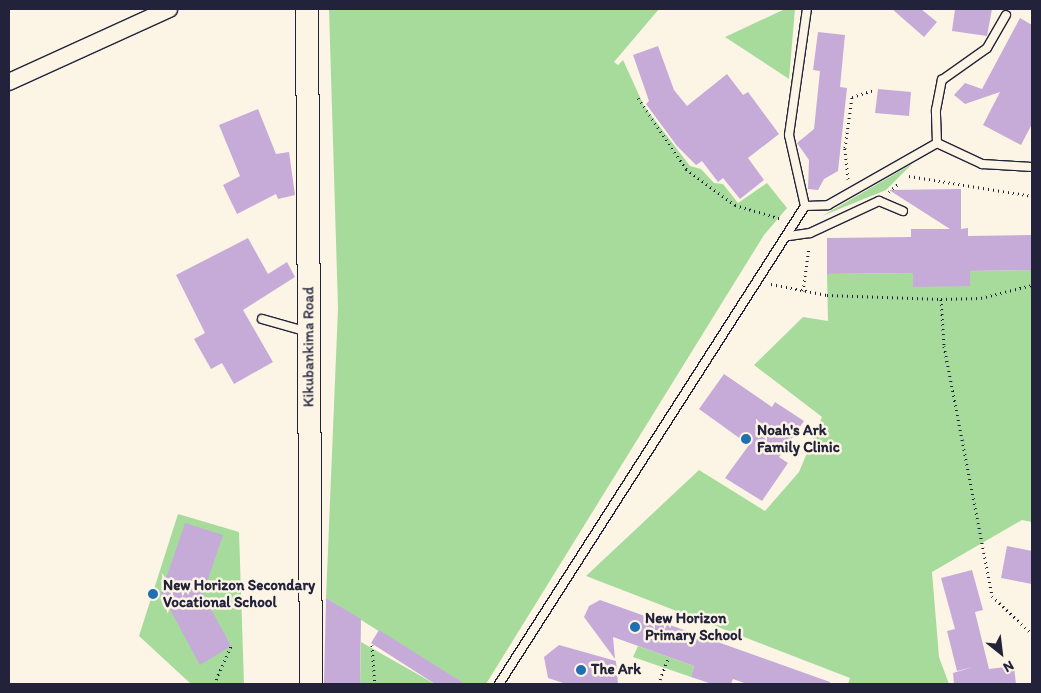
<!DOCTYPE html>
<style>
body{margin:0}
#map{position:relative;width:1041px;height:693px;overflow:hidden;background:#fcf5e5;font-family:Itim,sans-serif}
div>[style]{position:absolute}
.green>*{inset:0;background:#a7db9c}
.building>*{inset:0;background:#c6abd9}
.path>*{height:3px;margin-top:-1.5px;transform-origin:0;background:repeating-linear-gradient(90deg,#22223b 0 1px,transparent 0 5px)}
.roads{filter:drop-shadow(1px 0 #22223b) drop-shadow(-1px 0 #22223b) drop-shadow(0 1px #22223b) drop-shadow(0 -1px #22223b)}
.lane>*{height:8px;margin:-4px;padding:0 4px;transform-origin:4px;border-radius:4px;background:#fcf5e5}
.street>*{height:16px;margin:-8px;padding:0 8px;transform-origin:8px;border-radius:8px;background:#fcf5e5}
.secondary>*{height:22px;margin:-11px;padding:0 11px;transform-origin:11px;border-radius:11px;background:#fcf5e5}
.dots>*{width:14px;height:14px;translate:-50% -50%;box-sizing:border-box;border:2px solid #fcf5e5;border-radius:50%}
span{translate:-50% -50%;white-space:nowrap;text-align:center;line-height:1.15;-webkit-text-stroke:5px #fcf5e5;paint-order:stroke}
.street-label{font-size:15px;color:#22223b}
.poi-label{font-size:15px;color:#22223b;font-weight:700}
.left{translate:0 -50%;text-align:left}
.frame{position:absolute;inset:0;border:10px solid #22223b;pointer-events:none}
.north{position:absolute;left:976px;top:628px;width:50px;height:50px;-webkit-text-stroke:4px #fcf5e5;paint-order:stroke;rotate:151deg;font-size:14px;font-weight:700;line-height:20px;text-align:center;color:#22223b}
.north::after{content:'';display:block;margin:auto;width:18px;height:22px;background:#22223b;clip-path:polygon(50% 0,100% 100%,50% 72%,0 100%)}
</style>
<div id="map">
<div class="green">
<div style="clip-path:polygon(329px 9px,659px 9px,614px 62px,618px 65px,623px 60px,644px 106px,690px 166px,701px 169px,714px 183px,723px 184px,738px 203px,767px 183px,787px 208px,764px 235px,486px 684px,360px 684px,361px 642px,433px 683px,441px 670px,326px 598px,338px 308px)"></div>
<div style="clip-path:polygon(785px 9px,795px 9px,789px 79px,725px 37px)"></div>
<div style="clip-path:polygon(912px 164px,886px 190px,822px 216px)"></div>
<div style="clip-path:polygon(1032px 270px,1032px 522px,1022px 520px,932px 572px,939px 657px,949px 684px,848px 684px,850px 678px,586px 576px,699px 470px,765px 511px,799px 472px,822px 417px,754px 365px,803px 317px,828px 321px,827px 274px,913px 273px,913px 287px,970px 271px)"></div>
<div style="clip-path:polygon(178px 514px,239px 532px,244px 684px,191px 684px,139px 636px)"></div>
<div style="clip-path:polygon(638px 646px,694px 666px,691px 677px,633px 657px)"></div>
</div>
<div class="building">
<div style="clip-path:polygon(892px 9px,921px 9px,937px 22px,924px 37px)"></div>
<div style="clip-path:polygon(955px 9px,992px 9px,987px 36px,952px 31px)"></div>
<div style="clip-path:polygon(1020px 18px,1032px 25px,1032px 124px,1021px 145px,983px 125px,1000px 92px,965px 104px,954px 95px,965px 83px,982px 89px)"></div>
<div style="clip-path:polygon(818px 32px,845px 35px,840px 87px,847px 88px,838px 171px,824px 179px,818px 190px,808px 189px,809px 160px,797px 143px,814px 129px,820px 71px,813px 70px)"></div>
<div style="clip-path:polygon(658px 46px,674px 90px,687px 106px,727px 74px,743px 95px,748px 92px,779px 134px,748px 158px,764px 180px,740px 199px,723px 178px,718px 182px,702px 161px,696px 165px,677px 146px,646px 104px,649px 101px,633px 55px)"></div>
<div style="clip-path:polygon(878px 89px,911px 92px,909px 116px,875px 113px)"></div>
<div style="clip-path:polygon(258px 109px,276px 154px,289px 152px,295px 195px,278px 199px,276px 194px,237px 214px,223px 185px,240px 176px,219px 125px)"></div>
<div style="clip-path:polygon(961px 189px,961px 229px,968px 228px,968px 236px,1032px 235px,1032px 270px,970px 271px,970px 286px,913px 287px,913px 273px,827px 274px,827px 238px,911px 237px,911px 229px,950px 229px,889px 190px)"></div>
<div style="clip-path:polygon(248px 238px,268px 274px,287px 262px,295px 277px,243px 310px,273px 362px,234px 384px,222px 363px,211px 369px,194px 339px,205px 333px,176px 275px)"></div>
<div style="clip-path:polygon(724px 374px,772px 407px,775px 402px,804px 421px,779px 457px,788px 463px,762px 501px,725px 478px,749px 445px,699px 409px)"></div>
<div style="clip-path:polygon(185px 523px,223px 535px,203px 594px,231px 646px,200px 665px,161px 593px)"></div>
<div style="clip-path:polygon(1007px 546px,1032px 551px,1032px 584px,1001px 578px)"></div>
<div style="clip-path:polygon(972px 570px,983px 610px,975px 612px,989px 669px,1014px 666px,1016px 684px,954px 684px,953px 673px,973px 667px,957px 671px,947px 631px,955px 629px,941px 578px)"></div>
<div style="clip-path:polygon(326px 598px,361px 619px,360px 684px,324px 684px)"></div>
<div style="clip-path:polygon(600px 600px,830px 682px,830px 684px,747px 684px,733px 679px,731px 684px,712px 684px,691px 677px,694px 666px,613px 637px,615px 659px,584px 617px,589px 606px)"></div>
<div style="clip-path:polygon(379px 630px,465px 684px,435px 684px,371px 643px)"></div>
<div style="clip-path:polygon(559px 645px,616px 661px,618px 684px,566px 684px,548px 678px,544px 657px)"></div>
</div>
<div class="path">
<div style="left:638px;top:98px;width:86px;rotate:55.9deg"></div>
<div style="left:686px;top:169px;width:61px;rotate:36.3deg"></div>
<div style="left:735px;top:205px;width:49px;rotate:16.6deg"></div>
<div style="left:909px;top:176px;width:125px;rotate:9.2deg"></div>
<div style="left:848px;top:179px;width:31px;rotate:-96deg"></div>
<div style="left:845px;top:148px;width:51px;rotate:-82.2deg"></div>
<div style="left:852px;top:97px;width:22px;rotate:-18deg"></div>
<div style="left:889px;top:192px;width:13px;rotate:-42deg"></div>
<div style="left:771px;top:284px;width:57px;rotate:11.1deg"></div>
<div style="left:827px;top:295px;width:114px;rotate:2deg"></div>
<div style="left:941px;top:299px;width:40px;rotate:-1.4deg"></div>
<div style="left:981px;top:298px;width:53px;rotate:-14.3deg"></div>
<div style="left:803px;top:291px;width:44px;rotate:-82.2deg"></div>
<div style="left:941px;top:299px;width:47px;rotate:86.3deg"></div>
<div style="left:944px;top:346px;width:255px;rotate:79.1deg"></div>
<div style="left:992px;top:596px;width:55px;rotate:43.5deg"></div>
<div style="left:372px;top:645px;width:39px;rotate:86deg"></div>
<div style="left:214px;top:684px;width:42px;rotate:-65.9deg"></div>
<div style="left:658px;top:684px;width:29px;rotate:-68deg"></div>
</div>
<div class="roads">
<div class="lane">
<div style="left:937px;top:143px;width:33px;rotate:-92deg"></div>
<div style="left:936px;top:110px;width:31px;rotate:-79deg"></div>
<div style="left:942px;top:80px;width:55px;rotate:-35.4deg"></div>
<div style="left:987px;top:48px;width:38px;rotate:-60deg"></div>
<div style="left:805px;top:206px;width:23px;rotate:-2deg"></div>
<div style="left:828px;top:205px;width:125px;rotate:-29.6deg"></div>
<div style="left:937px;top:143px;width:50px;rotate:25deg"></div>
<div style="left:982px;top:164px;width:50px;rotate:3.4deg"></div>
<div style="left:789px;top:236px;width:21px;rotate:-8deg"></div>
<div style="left:810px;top:233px;width:76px;rotate:-24.9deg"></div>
<div style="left:879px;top:201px;width:26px;rotate:23deg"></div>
<div style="left:262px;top:319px;width:48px;rotate:15.8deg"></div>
<div style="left:499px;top:684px;width:568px;rotate:-57.37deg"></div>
<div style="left:805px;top:206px;width:73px;rotate:-102.7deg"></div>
<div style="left:789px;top:135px;width:127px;rotate:-81.9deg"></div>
</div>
<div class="street">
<div style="left:9px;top:82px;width:176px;rotate:-24.5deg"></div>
</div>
<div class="secondary">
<div style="left:307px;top:9px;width:675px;rotate:89.66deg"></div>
</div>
</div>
<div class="dots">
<div style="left:746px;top:439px;background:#1f6fb2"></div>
<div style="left:153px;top:594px;background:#1f6fb2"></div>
<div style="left:635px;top:627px;background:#1f6fb2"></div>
<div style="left:581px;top:670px;background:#1f6fb2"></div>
</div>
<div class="street-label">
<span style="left:309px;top:347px;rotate:-90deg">Kikubankima Road</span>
</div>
<div class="poi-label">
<span class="left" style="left:757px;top:439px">Noah's Ark<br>Family Clinic</span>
<span class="left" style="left:163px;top:594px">New Horizon Secondary<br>Vocational School</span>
<span class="left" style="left:645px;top:627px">New Horizon<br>Primary School</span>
<span class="left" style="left:591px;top:670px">The Ark</span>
</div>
<div class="frame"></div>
<div class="north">N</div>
</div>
